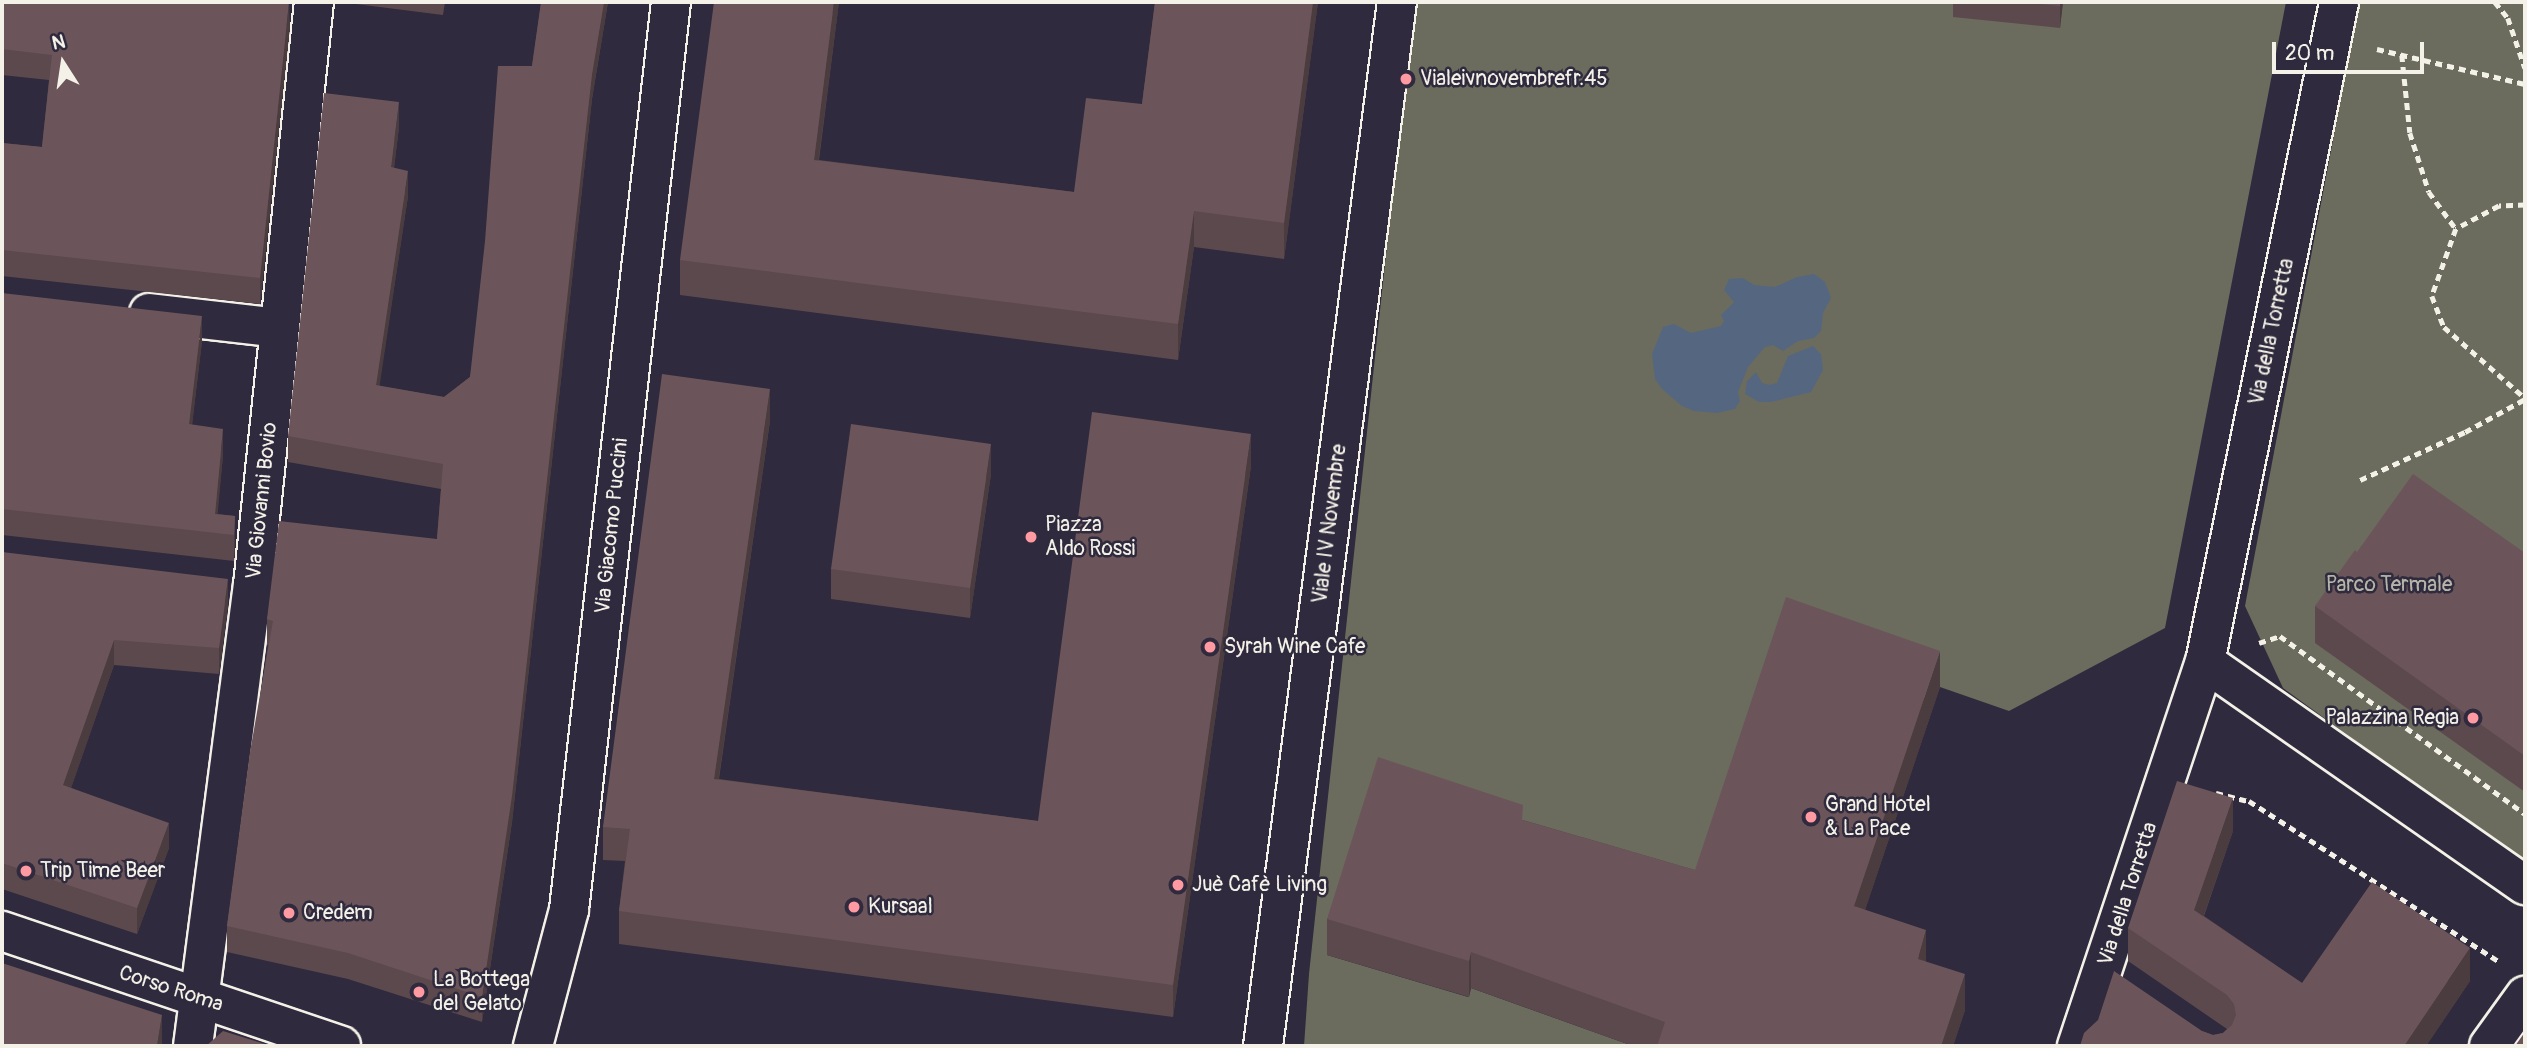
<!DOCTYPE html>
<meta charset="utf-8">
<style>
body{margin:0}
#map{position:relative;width:2527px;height:1048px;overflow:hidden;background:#2f2a3d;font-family:Pangolin,sans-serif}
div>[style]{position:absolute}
.green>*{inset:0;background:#6b6c5d}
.water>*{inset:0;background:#556680}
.path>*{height:4.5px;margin-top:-2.25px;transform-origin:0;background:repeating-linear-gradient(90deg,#f4f1e8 0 7px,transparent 0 12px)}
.roads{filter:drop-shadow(2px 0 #f4f1e8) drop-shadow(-2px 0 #f4f1e8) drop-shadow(0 2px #f4f1e8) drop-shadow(0 -2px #f4f1e8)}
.minor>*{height:38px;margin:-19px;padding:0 19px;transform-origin:19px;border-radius:19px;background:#2f2a3d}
.wall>*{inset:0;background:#5c494d}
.shaded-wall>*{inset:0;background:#4b3c3f}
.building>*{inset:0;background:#6b555a}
.dots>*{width:19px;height:19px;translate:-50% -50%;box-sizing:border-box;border:4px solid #2f2a3d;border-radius:50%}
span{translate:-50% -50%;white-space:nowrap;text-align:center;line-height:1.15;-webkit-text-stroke:5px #2f2a3d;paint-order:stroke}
.poi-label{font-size:21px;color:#f4f1e8}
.left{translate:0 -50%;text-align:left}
.right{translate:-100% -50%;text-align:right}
.street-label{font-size:21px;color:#f4f1e8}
.park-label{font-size:21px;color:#b6b5a9}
.frame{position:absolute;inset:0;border:4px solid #f4f1e8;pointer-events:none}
.north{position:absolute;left:28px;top:28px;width:70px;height:70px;-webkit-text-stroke:5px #2f2a3d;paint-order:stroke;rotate:348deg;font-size:19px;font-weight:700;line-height:28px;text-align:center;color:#f4f1e8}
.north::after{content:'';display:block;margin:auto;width:24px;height:32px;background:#f4f1e8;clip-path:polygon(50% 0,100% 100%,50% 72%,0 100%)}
.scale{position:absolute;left:2272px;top:42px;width:152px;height:32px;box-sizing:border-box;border:4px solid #f4f1e8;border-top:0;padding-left:9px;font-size:21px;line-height:24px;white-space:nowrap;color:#f4f1e8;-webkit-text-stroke:5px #2f2a3d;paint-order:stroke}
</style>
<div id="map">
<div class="green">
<div style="clip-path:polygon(1413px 2px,2286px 2px,2165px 628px,2009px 711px,1940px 687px,1695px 906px,1327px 955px,1468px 997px,1471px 988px,1633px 1046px,1304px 1046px,1309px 974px)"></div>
<div style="clip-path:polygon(2359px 2px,2525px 2px,2525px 864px,2283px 688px,2245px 606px)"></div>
</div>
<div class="water">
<div style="clip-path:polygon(1814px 274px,1825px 282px,1831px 298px,1823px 313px,1821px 331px,1814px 338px,1798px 341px,1783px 351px,1773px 345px,1765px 347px,1748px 367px,1738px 392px,1740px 401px,1735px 409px,1717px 413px,1694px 411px,1682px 406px,1662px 389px,1655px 379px,1652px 354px,1663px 327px,1674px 324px,1691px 333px,1721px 326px,1724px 321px,1721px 315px,1734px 302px,1724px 290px,1729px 279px,1743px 278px,1754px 285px,1775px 287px,1797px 277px)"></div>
<div style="clip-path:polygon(1813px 346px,1821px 354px,1823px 370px,1811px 392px,1771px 402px,1759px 402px,1745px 394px,1747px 381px,1756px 372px,1762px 383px,1769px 385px,1777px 383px,1788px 356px)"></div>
</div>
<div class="path">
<div style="left:2495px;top:2px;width:21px;rotate:51deg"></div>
<div style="left:2508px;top:18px;width:53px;rotate:71.2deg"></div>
<div style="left:2377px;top:49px;width:152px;rotate:13.3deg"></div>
<div style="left:2402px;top:55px;width:78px;rotate:84.1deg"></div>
<div style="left:2410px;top:133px;width:62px;rotate:72.1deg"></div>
<div style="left:2429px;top:192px;width:46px;rotate:53.9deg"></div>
<div style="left:2525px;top:205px;width:26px;rotate:178deg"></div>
<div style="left:2499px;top:206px;width:49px;rotate:151.9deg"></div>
<div style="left:2456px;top:229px;width:71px;rotate:109.7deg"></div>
<div style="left:2432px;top:296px;width:33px;rotate:69deg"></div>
<div style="left:2444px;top:327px;width:108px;rotate:41.2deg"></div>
<div style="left:2360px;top:480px;width:115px;rotate:-24.6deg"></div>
<div style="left:2465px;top:432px;width:68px;rotate:-28.8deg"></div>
<div style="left:2259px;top:643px;width:22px;rotate:-18deg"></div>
<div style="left:2280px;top:636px;width:303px;rotate:36deg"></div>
<div style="left:2216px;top:793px;width:34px;rotate:14deg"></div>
<div style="left:2249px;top:801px;width:296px;rotate:32.7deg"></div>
</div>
<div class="roads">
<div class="minor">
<div style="left:149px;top:313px;width:131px;rotate:6.6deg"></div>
<div style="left:2205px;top:662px;width:390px;rotate:34.9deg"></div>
<div style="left:2px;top:931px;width:358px;rotate:18.7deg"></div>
<div style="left:193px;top:1046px;width:465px;rotate:-82.6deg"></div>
<div style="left:253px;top:585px;width:586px;rotate:-84.03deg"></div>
<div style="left:533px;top:1046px;width:141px;rotate:-75.2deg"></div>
<div style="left:569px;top:910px;width:914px;rotate:-83.59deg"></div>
<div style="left:1263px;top:1046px;width:1053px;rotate:-82.69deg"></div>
<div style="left:2077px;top:1046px;width:405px;rotate:-71.6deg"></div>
<div style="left:2205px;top:662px;width:673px;rotate:-78.52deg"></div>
<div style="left:2489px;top:1046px;width:62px;rotate:-54.2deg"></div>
</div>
</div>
<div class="wall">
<div style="clip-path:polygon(2px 2px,290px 26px,260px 304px,2px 276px,2px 143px,42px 147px,49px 80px,2px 75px)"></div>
<div style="clip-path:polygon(340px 2px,445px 2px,443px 15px)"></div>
<div style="clip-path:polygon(521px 2px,608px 2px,592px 99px,512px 822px,482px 1022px,348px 979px,227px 952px,227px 926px,268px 645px,267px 645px,267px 619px,437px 539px,441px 489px,288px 462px,288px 436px,399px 127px,394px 168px,408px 196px,379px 386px,444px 397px,470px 377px,532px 66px,541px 4px)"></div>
<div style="clip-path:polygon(839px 2px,819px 160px,1074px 192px,1142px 104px,1155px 2px,1150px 2px,1318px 2px,1284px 259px,1194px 247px,1178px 360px,680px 295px,680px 260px)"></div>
<div style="clip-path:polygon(1953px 2px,2063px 2px,2060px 28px,1953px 17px)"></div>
<div style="clip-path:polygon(2px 293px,202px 341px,192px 425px,223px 455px,217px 514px,235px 516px,235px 542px,234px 561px,2px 535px)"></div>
<div style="clip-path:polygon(770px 421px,719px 779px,1038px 821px,1251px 466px,1173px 1017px,619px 944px,619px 911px,625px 861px,603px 860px,603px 827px)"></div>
<div style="clip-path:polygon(991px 474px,970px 618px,831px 599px,831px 569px)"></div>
<div style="clip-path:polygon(2px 552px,228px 604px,219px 674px,114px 665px,71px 788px,169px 848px,137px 934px,2px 889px)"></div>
<div style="clip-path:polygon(2525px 553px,2525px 792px,2315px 643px,2315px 606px)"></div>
<div style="clip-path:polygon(1940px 687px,1865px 910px,1926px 962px,1965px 1010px,1953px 1046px,1633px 1046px,1471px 988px,1469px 997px,1327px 955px,1327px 919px,1523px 820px,1695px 870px)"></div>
<div style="clip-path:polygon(2233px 831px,2204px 916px,2302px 983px,2470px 981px,2426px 1046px,2080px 1046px,2202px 1031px,2213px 1035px,2223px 1033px,2227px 1029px,2128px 961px,2128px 928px)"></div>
</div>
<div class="shaded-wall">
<div style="clip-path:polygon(289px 2px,290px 26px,260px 304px,260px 278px)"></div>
<div style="clip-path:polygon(604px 2px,608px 2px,592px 99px,512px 822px,482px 1022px,482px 997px,592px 74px)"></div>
<div style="clip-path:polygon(834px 2px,839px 2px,814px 195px,814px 160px)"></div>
<div style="clip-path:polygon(1313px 2px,1318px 2px,1284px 259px,1284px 223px)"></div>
<div style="clip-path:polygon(2060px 2px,2063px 2px,2060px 28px)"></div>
<div style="clip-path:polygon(399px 102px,399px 127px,391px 193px,391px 167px)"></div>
<div style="clip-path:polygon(408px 171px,408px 196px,376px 410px,376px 385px)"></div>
<div style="clip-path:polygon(1194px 211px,1194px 247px,1178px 360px,1178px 324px)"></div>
<div style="clip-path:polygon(202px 316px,202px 341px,189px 450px,189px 424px)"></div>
<div style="clip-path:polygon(770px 389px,770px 421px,714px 811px,714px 779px)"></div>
<div style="clip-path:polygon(223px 429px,223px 455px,216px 533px,215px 514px)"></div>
<div style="clip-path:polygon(1251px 434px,1251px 466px,1173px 1017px,1173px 985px)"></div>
<div style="clip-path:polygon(991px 444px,991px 474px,970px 618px,970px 588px)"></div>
<div style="clip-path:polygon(235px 516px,235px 542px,234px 561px,234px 535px)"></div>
<div style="clip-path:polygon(228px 579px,228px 604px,219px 674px,219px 648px)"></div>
<div style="clip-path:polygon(114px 640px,114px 665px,63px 811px,63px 785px)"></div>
<div style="clip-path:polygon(1940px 651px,1940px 687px,1854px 943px,1854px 906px)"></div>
<div style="clip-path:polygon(2233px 798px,2233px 831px,2194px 943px,2194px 910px)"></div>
<div style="clip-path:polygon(169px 823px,169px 848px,137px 934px,137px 908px)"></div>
<div style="clip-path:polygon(1926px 930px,1926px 966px,1918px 959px)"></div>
<div style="clip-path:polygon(2470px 948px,2470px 981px,2426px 1046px,2404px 1046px)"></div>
<div style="clip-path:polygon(1471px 952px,1471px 988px,1469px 997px,1469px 961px)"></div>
<div style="clip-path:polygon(1965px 974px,1965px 1010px,1953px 1046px,1941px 1046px)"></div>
<div style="clip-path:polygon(162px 1015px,162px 1046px,157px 1046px)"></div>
</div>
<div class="building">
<div style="clip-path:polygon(2px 2px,289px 2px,260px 278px,2px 250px,2px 143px,42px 147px,52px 55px,2px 49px)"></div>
<div style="clip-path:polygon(541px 2px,604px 2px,592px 74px,512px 796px,482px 997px,348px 953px,227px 926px,250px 752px,273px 621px,267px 619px,279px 521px,437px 539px,443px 464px,288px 436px,324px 93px,399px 102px,391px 167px,408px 171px,376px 385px,444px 397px,470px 377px,485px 241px,498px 66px,532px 66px)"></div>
<div style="clip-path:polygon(714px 2px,834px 2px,814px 160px,1074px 192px,1086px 98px,1142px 104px,1155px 2px,1313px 2px,1284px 223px,1194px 211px,1178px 324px,680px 260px)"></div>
<div style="clip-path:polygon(2019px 2px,2060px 2px,2060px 6px)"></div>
<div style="clip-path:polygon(2px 293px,202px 316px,189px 424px,223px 429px,215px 514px,235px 516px,234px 535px,2px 509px)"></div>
<div style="clip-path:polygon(662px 374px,770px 389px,714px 779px,1038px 821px,1092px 412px,1251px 434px,1173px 985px,619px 911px,630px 829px,603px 827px)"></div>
<div style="clip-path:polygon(851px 424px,991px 444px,970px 588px,831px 569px)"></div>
<div style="clip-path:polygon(2413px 474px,2525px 553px,2525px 756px,2315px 606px,2355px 550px,2357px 552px)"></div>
<div style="clip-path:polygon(2px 552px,228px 579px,219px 648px,114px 640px,63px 785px,169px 823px,137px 908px,2px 863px)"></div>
<div style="clip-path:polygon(1786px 597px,1940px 651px,1854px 906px,1926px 930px,1918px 959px,1965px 974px,1941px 1046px,1657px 1046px,1665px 1022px,1471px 952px,1469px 961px,1327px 919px,1378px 757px,1523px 805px,1522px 820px,1695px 870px)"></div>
<div style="clip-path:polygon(2177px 781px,2233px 798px,2194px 910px,2302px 983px,2372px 882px,2470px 948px,2404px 1046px,2080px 1046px,2084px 1033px,2098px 1020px,2114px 971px,2202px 1031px,2213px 1035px,2223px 1033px,2232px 1025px,2236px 1015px,2234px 1004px,2227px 995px,2128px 928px)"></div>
<div style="clip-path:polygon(2px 963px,162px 1015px,157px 1046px,2px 1046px)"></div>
<div style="clip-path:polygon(223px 1031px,271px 1046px,206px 1046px)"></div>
<div style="clip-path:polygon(2525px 1032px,2525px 1046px,2515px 1046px)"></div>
</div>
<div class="dots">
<div style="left:1406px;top:79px;background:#ff9aa2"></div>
<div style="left:1031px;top:537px;background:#ff9aa2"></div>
<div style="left:1210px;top:647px;background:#ff9aa2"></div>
<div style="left:2473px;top:718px;background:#ff9aa2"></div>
<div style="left:1811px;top:817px;background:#ff9aa2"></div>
<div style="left:26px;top:871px;background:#ff9aa2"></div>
<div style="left:1178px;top:885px;background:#ff9aa2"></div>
<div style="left:854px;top:907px;background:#ff9aa2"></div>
<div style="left:289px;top:913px;background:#ff9aa2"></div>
<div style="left:419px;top:992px;background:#ff9aa2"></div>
</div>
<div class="poi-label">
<span class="left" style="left:1420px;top:79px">Vialeivnovembrefr.45</span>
<span class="left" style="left:1045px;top:537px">Piazza<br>Aldo Rossi</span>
<span class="left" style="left:1224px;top:647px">Syrah Wine Cafe</span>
<span class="right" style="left:2459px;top:718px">Palazzina Regia</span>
<span class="left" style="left:1825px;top:817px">Grand Hotel<br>&amp; La Pace</span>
<span class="left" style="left:40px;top:871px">Trip Time Beer</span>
<span class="left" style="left:1192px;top:885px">Juè Cafè Living</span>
<span class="left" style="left:868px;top:907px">Kursaal</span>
<span class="left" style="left:303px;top:913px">Credem</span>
<span class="left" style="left:433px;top:992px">La Bottega<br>del Gelato</span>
</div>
<div class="street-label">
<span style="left:2272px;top:332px;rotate:-78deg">Via della Torretta</span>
<span style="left:262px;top:501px;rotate:-84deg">Via Giovanni Bovio</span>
<span style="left:1330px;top:524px;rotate:-83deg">Viale IV Novembre</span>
<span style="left:612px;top:526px;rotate:-84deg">Via Giacomo Puccini</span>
<span style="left:2128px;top:894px;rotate:-72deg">Via della Torretta</span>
<span style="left:171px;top:989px;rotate:18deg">Corso Roma</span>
</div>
<div class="park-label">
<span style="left:2389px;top:585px">Parco Termale</span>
</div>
<div class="frame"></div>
<div class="north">N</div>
<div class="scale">20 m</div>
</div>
